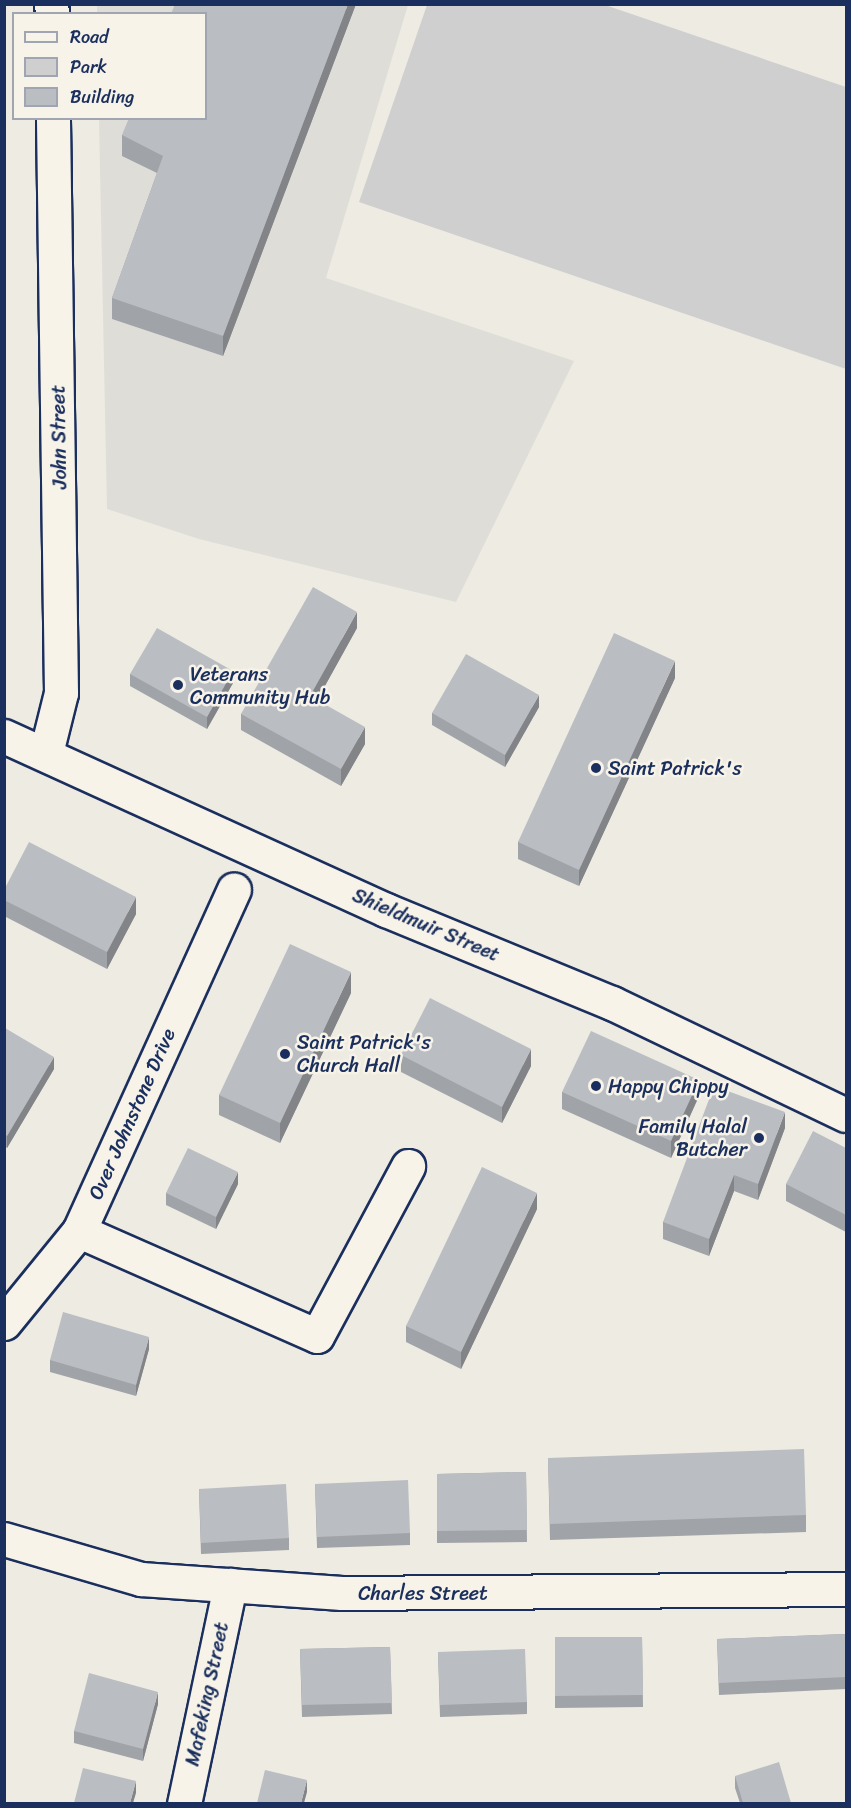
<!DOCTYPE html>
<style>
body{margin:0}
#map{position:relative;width:851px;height:1808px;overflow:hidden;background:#eeebe2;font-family:Sriracha,sans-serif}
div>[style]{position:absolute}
.built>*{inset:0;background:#deddd8}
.green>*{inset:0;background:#cfcfcf}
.roads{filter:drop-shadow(2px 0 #1b2f5e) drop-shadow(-2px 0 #1b2f5e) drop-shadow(0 2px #1b2f5e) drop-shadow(0 -2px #1b2f5e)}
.minor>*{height:33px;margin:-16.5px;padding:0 16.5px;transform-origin:16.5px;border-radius:16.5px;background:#f7f3e8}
.major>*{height:33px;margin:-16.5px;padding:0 16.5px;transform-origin:16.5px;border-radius:16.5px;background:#f7f3e8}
.wall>*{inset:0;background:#a0a3a7}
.shaded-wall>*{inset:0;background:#828488}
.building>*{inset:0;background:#babdc2}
.dots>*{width:16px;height:16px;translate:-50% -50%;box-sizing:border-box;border:3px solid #f7f3e8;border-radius:50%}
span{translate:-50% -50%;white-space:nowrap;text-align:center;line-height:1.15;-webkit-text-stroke:5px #f7f3e8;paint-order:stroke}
.street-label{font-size:20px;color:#1b2f5e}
.poi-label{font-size:20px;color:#1b2f5e}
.left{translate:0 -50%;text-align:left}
.right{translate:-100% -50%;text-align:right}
.frame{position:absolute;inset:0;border:6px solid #1b2f5e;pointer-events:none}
.legend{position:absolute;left:12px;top:12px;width:195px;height:108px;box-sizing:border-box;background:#f7f3e8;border:2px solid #9fa5b1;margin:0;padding:8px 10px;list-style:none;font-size:18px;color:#1b2f5e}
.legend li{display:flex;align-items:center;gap:12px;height:30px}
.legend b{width:30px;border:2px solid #9fa5b1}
</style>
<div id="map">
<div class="built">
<div style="clip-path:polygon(97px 5px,408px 5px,326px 278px,574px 361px,456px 602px,199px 539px,107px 509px,99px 119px,206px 118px,206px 14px,97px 13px)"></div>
</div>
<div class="green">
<div style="clip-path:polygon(427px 5px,605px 5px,846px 87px,846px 369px,359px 202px)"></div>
</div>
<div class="roads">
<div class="minor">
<div style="left:51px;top:4px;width:10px;rotate:84deg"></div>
<div style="left:46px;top:753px;width:62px;rotate:-76deg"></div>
<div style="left:61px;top:693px;width:575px;rotate:-90.8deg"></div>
<div style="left:79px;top:1231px;width:260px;rotate:23.8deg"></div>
<div style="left:317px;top:1336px;width:193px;rotate:-61.8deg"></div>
<div style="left:4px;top:1323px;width:119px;rotate:-50.8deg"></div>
<div style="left:79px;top:1231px;width:375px;rotate:-65.6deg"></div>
<div style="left:4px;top:1539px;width:143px;rotate:16.3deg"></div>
<div style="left:141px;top:1579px;width:201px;rotate:4deg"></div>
<div style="left:342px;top:1593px;width:504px;rotate:-0.45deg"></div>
<div style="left:184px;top:1804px;width:224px;rotate:-78.1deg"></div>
</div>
<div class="major">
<div style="left:4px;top:736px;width:420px;rotate:24.5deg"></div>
<div style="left:386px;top:910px;width:244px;rotate:22.4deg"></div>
<div style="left:612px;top:1003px;width:259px;rotate:25.6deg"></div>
</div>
</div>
<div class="wall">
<div style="clip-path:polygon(356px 4px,223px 356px,112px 319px,112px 298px,157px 173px,122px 156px,122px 135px)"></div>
<div style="clip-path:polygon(357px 628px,317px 700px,365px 744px,341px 786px,241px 730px,241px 714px)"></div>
<div style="clip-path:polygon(130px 674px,233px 683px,207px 729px,130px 686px)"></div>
<div style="clip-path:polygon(675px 678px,579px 886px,518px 859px,518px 842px)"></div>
<div style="clip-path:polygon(539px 707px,505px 767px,432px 725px,432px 713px)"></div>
<div style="clip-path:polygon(4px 890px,136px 914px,107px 969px,4px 916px)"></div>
<div style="clip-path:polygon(351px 993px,280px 1143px,219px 1115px,219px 1095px)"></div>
<div style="clip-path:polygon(4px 1029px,54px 1069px,7px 1148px,4px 1146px)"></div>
<div style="clip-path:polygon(401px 1055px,531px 1066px,502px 1123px,401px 1072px)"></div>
<div style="clip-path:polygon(562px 1092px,699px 1096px,671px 1158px,562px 1109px)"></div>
<div style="clip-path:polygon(785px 1128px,758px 1200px,734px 1191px,709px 1256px,663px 1239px,663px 1222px)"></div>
<div style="clip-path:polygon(846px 1148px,846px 1232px,786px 1201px,786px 1184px)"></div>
<div style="clip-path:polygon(238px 1184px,216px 1229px,166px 1205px,166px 1193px)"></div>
<div style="clip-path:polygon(537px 1209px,461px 1369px,406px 1342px,406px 1326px)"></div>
<div style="clip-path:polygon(149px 1349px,136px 1396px,50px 1372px,50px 1360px)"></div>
<div style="clip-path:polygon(548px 1458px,806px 1515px,806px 1532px,550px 1540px)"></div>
<div style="clip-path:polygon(526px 1472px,527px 1542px,437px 1543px,437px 1474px)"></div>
<div style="clip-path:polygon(315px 1484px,410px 1533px,410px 1545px,317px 1548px)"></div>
<div style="clip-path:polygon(199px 1489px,289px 1538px,289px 1550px,201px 1554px)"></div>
<div style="clip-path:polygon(846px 1634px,846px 1689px,719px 1695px,717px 1639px)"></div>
<div style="clip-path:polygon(555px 1637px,642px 1637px,643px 1707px,555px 1708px)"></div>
<div style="clip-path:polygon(390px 1647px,392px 1714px,302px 1717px,300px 1649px)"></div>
<div style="clip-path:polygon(438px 1652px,527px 1702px,527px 1714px,440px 1717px)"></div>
<div style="clip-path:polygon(158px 1704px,143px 1761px,74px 1743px,74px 1731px)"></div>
<div style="clip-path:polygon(735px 1776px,791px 1803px,740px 1803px,735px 1788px)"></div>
</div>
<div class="shaded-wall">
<div style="clip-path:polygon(348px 4px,356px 4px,223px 356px,223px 336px)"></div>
<div style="clip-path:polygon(357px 612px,357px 628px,310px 713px,310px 696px)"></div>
<div style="clip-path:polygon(675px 661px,675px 678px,579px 886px,579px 870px)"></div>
<div style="clip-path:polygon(233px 671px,233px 683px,207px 729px,207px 717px)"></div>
<div style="clip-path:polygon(539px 695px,539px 707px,505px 767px,505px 755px)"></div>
<div style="clip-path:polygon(365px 727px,365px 744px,341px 786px,341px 769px)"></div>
<div style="clip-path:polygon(136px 897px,136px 914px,107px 969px,107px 952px)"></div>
<div style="clip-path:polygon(351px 972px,351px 993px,280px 1143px,280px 1123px)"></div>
<div style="clip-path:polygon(531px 1049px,531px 1066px,502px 1123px,502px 1107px)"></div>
<div style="clip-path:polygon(54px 1057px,54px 1069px,7px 1148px,7px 1136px)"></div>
<div style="clip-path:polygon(699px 1080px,699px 1096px,671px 1158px,671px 1141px)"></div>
<div style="clip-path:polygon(785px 1112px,785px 1128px,758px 1200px,758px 1184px)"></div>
<div style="clip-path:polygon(238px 1172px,238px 1184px,216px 1229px,216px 1217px)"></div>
<div style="clip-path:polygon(734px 1175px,734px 1191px,709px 1256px,709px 1239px)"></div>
<div style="clip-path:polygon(537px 1193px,537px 1209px,461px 1369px,461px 1352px)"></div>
<div style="clip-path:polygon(149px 1337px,149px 1349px,136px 1396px,136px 1385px)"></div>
<div style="clip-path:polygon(158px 1692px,158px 1704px,143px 1761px,143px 1749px)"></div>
<div style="clip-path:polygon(307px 1780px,307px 1792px,304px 1803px,301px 1803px)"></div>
<div style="clip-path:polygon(136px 1781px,136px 1793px,133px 1803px,130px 1803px)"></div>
</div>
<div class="building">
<div style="clip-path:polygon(175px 4px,348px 4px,223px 336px,112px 298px,163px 156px,122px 135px,129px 118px,206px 118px,206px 14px,171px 14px)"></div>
<div style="clip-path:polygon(313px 587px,357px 612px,310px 696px,365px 727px,341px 769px,241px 714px)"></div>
<div style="clip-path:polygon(157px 628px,233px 671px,207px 717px,130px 674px)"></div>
<div style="clip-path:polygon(614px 633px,675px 661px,579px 870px,518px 842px)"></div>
<div style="clip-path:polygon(466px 654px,539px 695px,505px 755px,432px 713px)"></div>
<div style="clip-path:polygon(29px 842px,136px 897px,107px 952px,4px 900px,4px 890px)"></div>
<div style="clip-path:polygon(290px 944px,351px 972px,280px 1123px,219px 1095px)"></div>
<div style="clip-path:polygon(430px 998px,531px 1049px,502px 1107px,401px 1055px)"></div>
<div style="clip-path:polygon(5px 1028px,54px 1057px,7px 1136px,4px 1134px,4px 1029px)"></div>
<div style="clip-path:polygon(591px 1031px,699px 1080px,671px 1141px,562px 1092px)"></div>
<div style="clip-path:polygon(714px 1086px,785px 1112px,758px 1184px,734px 1175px,709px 1239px,663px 1222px)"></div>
<div style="clip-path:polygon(813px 1131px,846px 1148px,846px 1215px,786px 1184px)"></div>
<div style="clip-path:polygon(188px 1148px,238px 1172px,216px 1217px,166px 1193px)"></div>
<div style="clip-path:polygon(482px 1167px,537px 1193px,461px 1352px,406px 1326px)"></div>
<div style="clip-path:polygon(63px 1312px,149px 1337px,136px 1385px,50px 1360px)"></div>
<div style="clip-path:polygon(804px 1449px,806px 1515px,550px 1524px,548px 1458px)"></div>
<div style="clip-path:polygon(526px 1472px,527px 1530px,437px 1531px,437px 1474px)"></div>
<div style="clip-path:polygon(408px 1480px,410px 1533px,317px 1537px,315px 1484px)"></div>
<div style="clip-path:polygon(286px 1484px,289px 1538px,201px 1543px,199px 1489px)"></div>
<div style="clip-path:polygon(846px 1634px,846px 1677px,719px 1683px,717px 1639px)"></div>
<div style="clip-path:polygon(555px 1637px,642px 1637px,643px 1695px,555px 1696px)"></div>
<div style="clip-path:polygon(390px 1647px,392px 1703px,302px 1705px,300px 1649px)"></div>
<div style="clip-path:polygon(525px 1649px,527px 1702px,440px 1705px,438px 1652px)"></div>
<div style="clip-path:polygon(89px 1673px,158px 1692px,143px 1749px,74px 1731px)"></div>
<div style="clip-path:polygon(779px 1762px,791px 1803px,743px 1803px,735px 1776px)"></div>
<div style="clip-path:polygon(83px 1768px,136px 1781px,130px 1803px,74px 1803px)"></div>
<div style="clip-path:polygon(265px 1770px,307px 1780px,301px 1803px,257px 1803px)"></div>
</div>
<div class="dots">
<div style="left:178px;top:685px;background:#1b2f5e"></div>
<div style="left:596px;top:768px;background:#1b2f5e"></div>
<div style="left:285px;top:1054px;background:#1b2f5e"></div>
<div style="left:596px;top:1086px;background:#1b2f5e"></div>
<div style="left:759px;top:1138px;background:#1b2f5e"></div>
</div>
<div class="street-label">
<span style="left:59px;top:437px;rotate:-91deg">John Street</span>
<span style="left:426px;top:925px;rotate:23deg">Shieldmuir Street</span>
<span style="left:132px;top:1114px;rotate:-66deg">Over Johnstone Drive</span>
<span style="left:423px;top:1593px">Charles Street</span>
<span style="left:207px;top:1694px;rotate:-78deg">Mafeking Street</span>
</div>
<div class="poi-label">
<span class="left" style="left:190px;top:686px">Veterans<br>Community Hub</span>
<span class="left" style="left:608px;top:768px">Saint Patrick's</span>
<span class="left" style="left:297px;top:1054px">Saint Patrick's<br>Church Hall</span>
<span class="left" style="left:608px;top:1086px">Happy Chippy</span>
<span class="right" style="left:747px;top:1138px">Family Halal<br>Butcher</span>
</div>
<div class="frame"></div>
<ul class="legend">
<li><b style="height:8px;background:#f7f3e8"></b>Road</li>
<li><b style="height:16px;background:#cfcfcf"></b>Park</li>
<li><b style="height:16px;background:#babdc2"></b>Building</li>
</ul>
</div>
